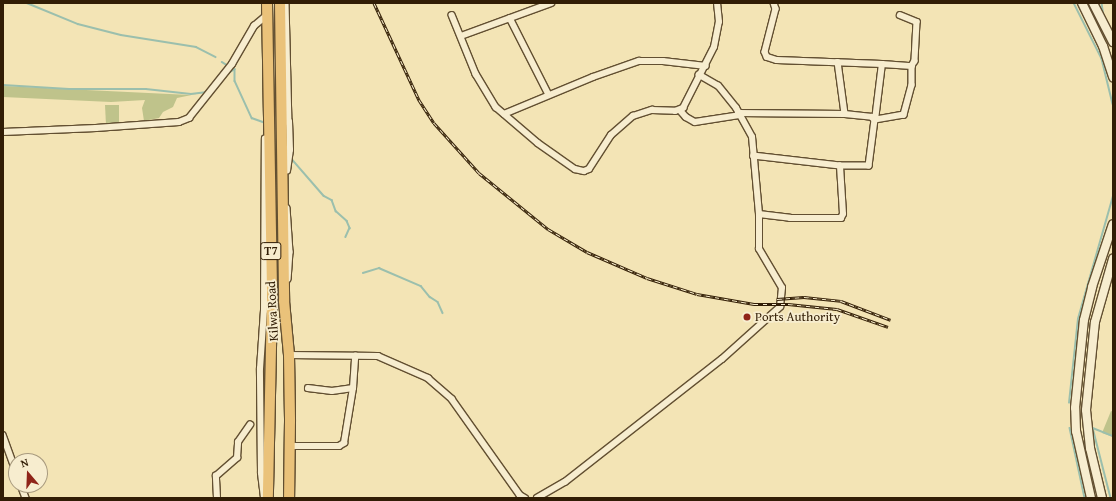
<!DOCTYPE html>
<style>
body{margin:0}
#map{position:relative;width:1116px;height:501px;overflow:hidden;background:#f3e4b5;font-family:"Gentium Book Plus",serif}
div>[style]{position:absolute}
.green>*{inset:0;background:#bfc38b}
.stream>*{height:1.5px;margin:-0.75px;padding:0 0.75px;transform-origin:0.75px;border-radius:0.75px;background:#9bbfad}
.roads{filter:drop-shadow(1px 0 #624f31) drop-shadow(-1px 0 #624f31) drop-shadow(0 1px #624f31) drop-shadow(0 -1px #624f31)}
.street>*{height:5.5px;margin:-2.75px;padding:0 2.75px;transform-origin:2.75px;border-radius:2.75px;background:#f7edcf}
.secondary>*{height:8px;margin:-4px;padding:0 4px;transform-origin:4px;border-radius:4px;background:#f7edcf}
.highway>*{height:10px;margin:-5px;padding:0 5px;transform-origin:5px;border-radius:5px;background:#eac27a}
.rail>*{height:3px;margin-top:-1.5px;transform-origin:0;background:repeating-linear-gradient(90deg,#f7edcf 0 4.5px,#311d05 0 9px);box-sizing:border-box;border-block:1px solid #311d05}
.dots>*{width:11px;height:11px;translate:-50% -50%;box-sizing:border-box;border:2px solid #f7edcf;border-radius:50%}
span{translate:-50% -50%;white-space:nowrap;text-align:center;line-height:1.15;-webkit-text-stroke:3.5px #f7edcf;paint-order:stroke}
.shield-label span{padding:1px 3px;background:#f7edcf;border:1px solid;border-radius:3px;-webkit-text-stroke-width:0}
.shield-label{font-size:12px;color:#311d05;font-weight:700}
.street-label{font-size:13px;color:#311d05}
.poi-label{font-size:13px;color:#311d05}
.left{translate:0 -50%;text-align:left}
.frame{position:absolute;inset:0;border:4px solid #311d05;pointer-events:none}
.north{position:absolute;left:8px;top:453px;width:40px;height:40px;box-sizing:border-box;background:#f7edcf;border:1px solid #a89a7e;border-radius:50%;rotate:341deg;font-size:11px;font-weight:700;line-height:16px;text-align:center;color:#311d05}
.north::after{content:'';display:block;margin:auto;width:14px;height:18px;background:#8f2418;clip-path:polygon(50% 0,100% 100%,50% 72%,0 100%)}
</style>
<div id="map">
<div class="green">
<div style="clip-path:polygon(3px 86px,190px 95px,211px 91px,177px 98px,173px 107px,163px 112px,159px 118px,144px 121px,142px 108px,145px 100px,111px 102px,3px 97px)"></div>
<div style="clip-path:polygon(105px 105px,119px 105px,119px 124px,106px 125px)"></div>
<div style="clip-path:polygon(1111px 411px,1113px 412px,1113px 437px,1102px 433px)"></div>
</div>
<div class="stream">
<div style="left:27px;top:3px;width:55px;rotate:22.4deg"></div>
<div style="left:78px;top:24px;width:44px;rotate:14.3deg"></div>
<div style="left:121px;top:35px;width:76px;rotate:9.1deg"></div>
<div style="left:196px;top:47px;width:22px;rotate:27deg"></div>
<div style="left:1074px;top:3px;width:63px;rotate:63.4deg"></div>
<div style="left:1102px;top:59px;width:46px;rotate:76.3deg"></div>
<div style="left:1102px;top:3px;width:14px;rotate:82deg"></div>
<div style="left:222px;top:62px;width:6px;rotate:31deg"></div>
<div style="left:235px;top:70px;width:11px;rotate:90deg"></div>
<div style="left:235px;top:81px;width:41px;rotate:65.3deg"></div>
<div style="left:252px;top:118px;width:12px;rotate:20deg"></div>
<div style="left:227px;top:74px;width:9px;rotate:-32deg"></div>
<div style="left:3px;top:85px;width:66px;rotate:3.5deg"></div>
<div style="left:69px;top:89px;width:77px"></div>
<div style="left:146px;top:89px;width:45px;rotate:6.3deg"></div>
<div style="left:191px;top:94px;width:16px;rotate:-7deg"></div>
<div style="left:291px;top:158px;width:50px;rotate:49deg"></div>
<div style="left:324px;top:196px;width:9px;rotate:27deg"></div>
<div style="left:332px;top:200px;width:12px;rotate:70deg"></div>
<div style="left:336px;top:211px;width:15px;rotate:42deg"></div>
<div style="left:347px;top:221px;width:8px;rotate:67deg"></div>
<div style="left:350px;top:228px;width:10px;rotate:114deg"></div>
<div style="left:363px;top:273px;width:17px;rotate:-17deg"></div>
<div style="left:379px;top:268px;width:46px;rotate:23.2deg"></div>
<div style="left:421px;top:286px;width:14px;rotate:51deg"></div>
<div style="left:430px;top:297px;width:9px;rotate:32deg"></div>
<div style="left:438px;top:302px;width:12px;rotate:66deg"></div>
<div style="left:1069px;top:403px;width:84px;rotate:-83.9deg"></div>
<div style="left:1078px;top:319px;width:128px;rotate:-74.1deg"></div>
<div style="left:1070px;top:428px;width:72px;rotate:77.9deg"></div>
<div style="left:1093px;top:428px;width:72px;rotate:75.6deg"></div>
<div style="left:1093px;top:428px;width:22px;rotate:22deg"></div>
</div>
<div class="roads">
<div class="street">
<div style="left:286px;top:3px;width:119px;rotate:88.6deg"></div>
<div style="left:289px;top:122px;width:3px;rotate:180deg"></div>
<div style="left:774px;top:3px;width:6px;rotate:72deg"></div>
<div style="left:776px;top:9px;width:44px;rotate:104.3deg"></div>
<div style="left:765px;top:52px;width:5px;rotate:68deg"></div>
<div style="left:767px;top:57px;width:10px;rotate:17deg"></div>
<div style="left:777px;top:60px;width:105px;rotate:2.2deg"></div>
<div style="left:882px;top:64px;width:30px;rotate:4deg"></div>
<div style="left:912px;top:66px;width:19px;rotate:90deg"></div>
<div style="left:912px;top:85px;width:31px;rotate:105deg"></div>
<div style="left:904px;top:115px;width:29px;rotate:170deg"></div>
<div style="left:875px;top:120px;width:56px;rotate:-82.9deg"></div>
<div style="left:452px;top:15px;width:64px;rotate:67.9deg"></div>
<div style="left:476px;top:74px;width:39px;rotate:59deg"></div>
<div style="left:496px;top:107px;width:55px;rotate:40.6deg"></div>
<div style="left:538px;top:143px;width:45px;rotate:35.1deg"></div>
<div style="left:575px;top:169px;width:9px;rotate:13deg"></div>
<div style="left:584px;top:171px;width:5px;rotate:-22deg"></div>
<div style="left:589px;top:169px;width:40px;rotate:-57.1deg"></div>
<div style="left:611px;top:135px;width:29px;rotate:-41deg"></div>
<div style="left:633px;top:116px;width:20px;rotate:-18deg"></div>
<div style="left:652px;top:110px;width:23px;rotate:2deg"></div>
<div style="left:675px;top:111px;width:9px;rotate:-21deg"></div>
<div style="left:683px;top:108px;width:68px;rotate:-63.1deg"></div>
<div style="left:714px;top:47px;width:25px;rotate:-79deg"></div>
<div style="left:719px;top:22px;width:19px;rotate:-96deg"></div>
<div style="left:900px;top:15px;width:18px;rotate:22deg"></div>
<div style="left:917px;top:22px;width:39px;rotate:93deg"></div>
<div style="left:915px;top:61px;width:6px;rotate:121deg"></div>
<div style="left:510px;top:18px;width:86px;rotate:63.1deg"></div>
<div style="left:461px;top:36px;width:96px;rotate:-20.1deg"></div>
<div style="left:838px;top:62px;width:52px;rotate:82.3deg"></div>
<div style="left:680px;top:110px;width:9px;rotate:49deg"></div>
<div style="left:686px;top:117px;width:10px;rotate:29deg"></div>
<div style="left:695px;top:122px;width:46px;rotate:-8.8deg"></div>
<div style="left:738px;top:113px;width:107px;rotate:0.5deg"></div>
<div style="left:845px;top:114px;width:27px;rotate:6deg"></div>
<div style="left:872px;top:117px;width:4px;rotate:45deg"></div>
<div style="left:875px;top:120px;width:46px;rotate:97.4deg"></div>
<div style="left:869px;top:166px;width:29px;rotate:180deg"></div>
<div style="left:840px;top:166px;width:87px;rotate:-173.4deg"></div>
<div style="left:504px;top:114px;width:96px;rotate:-22.6deg"></div>
<div style="left:593px;top:77px;width:49px;rotate:-19.2deg"></div>
<div style="left:639px;top:61px;width:24px"></div>
<div style="left:663px;top:61px;width:43px;rotate:6.6deg"></div>
<div style="left:3px;top:132px;width:93px;rotate:-2.5deg"></div>
<div style="left:96px;top:128px;width:83px;rotate:-4.1deg"></div>
<div style="left:179px;top:122px;width:11px;rotate:-22deg"></div>
<div style="left:189px;top:118px;width:69px;rotate:-51.5deg"></div>
<div style="left:232px;top:64px;width:44px;rotate:-59.9deg"></div>
<div style="left:254px;top:26px;width:16px;rotate:-40deg"></div>
<div style="left:287px;top:171px;width:21px;rotate:-82deg"></div>
<div style="left:290px;top:150px;width:28px;rotate:-92deg"></div>
<div style="left:287px;top:208px;width:44px;rotate:86.1deg"></div>
<div style="left:290px;top:252px;width:27px;rotate:94deg"></div>
<div style="left:759px;top:214px;width:31px;rotate:7deg"></div>
<div style="left:790px;top:218px;width:51px"></div>
<div style="left:841px;top:218px;width:4px;rotate:-63deg"></div>
<div style="left:843px;top:214px;width:48px;rotate:-93.6deg"></div>
<div style="left:289px;top:355px;width:89px;rotate:0.6deg"></div>
<div style="left:378px;top:356px;width:55px;rotate:23.7deg"></div>
<div style="left:428px;top:378px;width:32px;rotate:41deg"></div>
<div style="left:452px;top:399px;width:118px;rotate:54.7deg"></div>
<div style="left:520px;top:495px;width:6px;rotate:31deg"></div>
<div style="left:308px;top:388px;width:24px;rotate:7deg"></div>
<div style="left:332px;top:391px;width:21px;rotate:-8deg"></div>
<div style="left:3px;top:435px;width:38px;rotate:70deg"></div>
<div style="left:290px;top:446px;width:49px"></div>
<div style="left:339px;top:446px;width:6px;rotate:-31deg"></div>
<div style="left:344px;top:443px;width:56px;rotate:-80.7deg"></div>
<div style="left:353px;top:388px;width:32px;rotate:-86deg"></div>
<div style="left:21px;top:485px;width:14px;rotate:69deg"></div>
<div style="left:217px;top:498px;width:22px;rotate:-93deg"></div>
<div style="left:216px;top:476px;width:28px;rotate:-41deg"></div>
<div style="left:237px;top:458px;width:16px;rotate:-86deg"></div>
<div style="left:238px;top:442px;width:21px;rotate:-55deg"></div>
<div style="left:264px;top:498px;width:25px;rotate:-97deg"></div>
<div style="left:261px;top:473px;width:104px;rotate:-90.6deg"></div>
<div style="left:260px;top:369px;width:58px;rotate:-86.1deg"></div>
<div style="left:264px;top:311px;width:172px;rotate:-89.7deg"></div>
<div style="left:537px;top:498px;width:32px;rotate:-30deg"></div>
<div style="left:565px;top:482px;width:199px;rotate:-38.1deg"></div>
<div style="left:722px;top:359px;width:78px;rotate:-41.9deg"></div>
<div style="left:780px;top:307px;width:19px;rotate:-84deg"></div>
<div style="left:782px;top:288px;width:45px;rotate:-120.5deg"></div>
<div style="left:759px;top:249px;width:35px;rotate:-90deg"></div>
<div style="left:759px;top:214px;width:77px;rotate:-95.2deg"></div>
<div style="left:752px;top:137px;width:33px;rotate:-119deg"></div>
<div style="left:736px;top:108px;width:28px;rotate:-129deg"></div>
<div style="left:718px;top:86px;width:22px;rotate:-150deg"></div>
</div>
<div class="secondary">
<div style="left:1082px;top:3px;width:48px;rotate:64deg"></div>
<div style="left:1103px;top:46px;width:33px;rotate:72deg"></div>
<div style="left:1093px;top:3px;width:44px;rotate:62.9deg"></div>
<div style="left:1091px;top:498px;width:69px;rotate:-102.6deg"></div>
<div style="left:1076px;top:431px;width:23px;rotate:-92deg"></div>
<div style="left:1075px;top:408px;width:88px;rotate:-84.2deg"></div>
<div style="left:1084px;top:320px;width:34px;rotate:-76deg"></div>
<div style="left:1092px;top:287px;width:66px;rotate:-71.6deg"></div>
<div style="left:1102px;top:498px;width:51px;rotate:-103.5deg"></div>
<div style="left:1090px;top:448px;width:38px;rotate:-96deg"></div>
<div style="left:1086px;top:410px;width:88px;rotate:-84.2deg"></div>
<div style="left:1095px;top:322px;width:66px;rotate:-74.1deg"></div>
</div>
<div class="highway">
<div style="left:267px;top:3px;width:297px;rotate:89deg"></div>
<div style="left:272px;top:300px;width:198px;rotate:91.2deg"></div>
<div style="left:280px;top:3px;width:298px;rotate:89.2deg"></div>
<div style="left:284px;top:301px;width:54px;rotate:84.7deg"></div>
<div style="left:289px;top:355px;width:66px;rotate:89.1deg"></div>
<div style="left:290px;top:421px;width:77px;rotate:90.7deg"></div>
</div>
</div>
<div class="rail">
<div style="left:374px;top:3px;width:107px;rotate:65.1deg"></div>
<div style="left:419px;top:100px;width:27px;rotate:57deg"></div>
<div style="left:434px;top:123px;width:67px;rotate:48deg"></div>
<div style="left:479px;top:173px;width:89px;rotate:39.1deg"></div>
<div style="left:548px;top:229px;width:45px;rotate:30.5deg"></div>
<div style="left:587px;top:252px;width:65px;rotate:23.4deg"></div>
<div style="left:647px;top:278px;width:52px;rotate:17.7deg"></div>
<div style="left:697px;top:294px;width:58px;rotate:10deg"></div>
<div style="left:754px;top:304px;width:34px"></div>
<div style="left:788px;top:304px;width:49px;rotate:5.8deg"></div>
<div style="left:837px;top:309px;width:54px;rotate:19.4deg"></div>
<div style="left:777px;top:299px;width:27px;rotate:-4deg"></div>
<div style="left:804px;top:297px;width:37px;rotate:6deg"></div>
<div style="left:841px;top:301px;width:53px;rotate:20.8deg"></div>
</div>
<div class="dots">
<div style="left:747px;top:317px;background:#8f2418"></div>
</div>
<div class="shield-label">
<span style="left:271px;top:251px">T7</span>
</div>
<div class="street-label">
<span style="left:273px;top:311px;rotate:-93deg">Kilwa Road</span>
</div>
<div class="poi-label">
<span class="left" style="left:755px;top:317px">Ports Authority</span>
</div>
<div class="frame"></div>
<div class="north">N</div>
</div>
